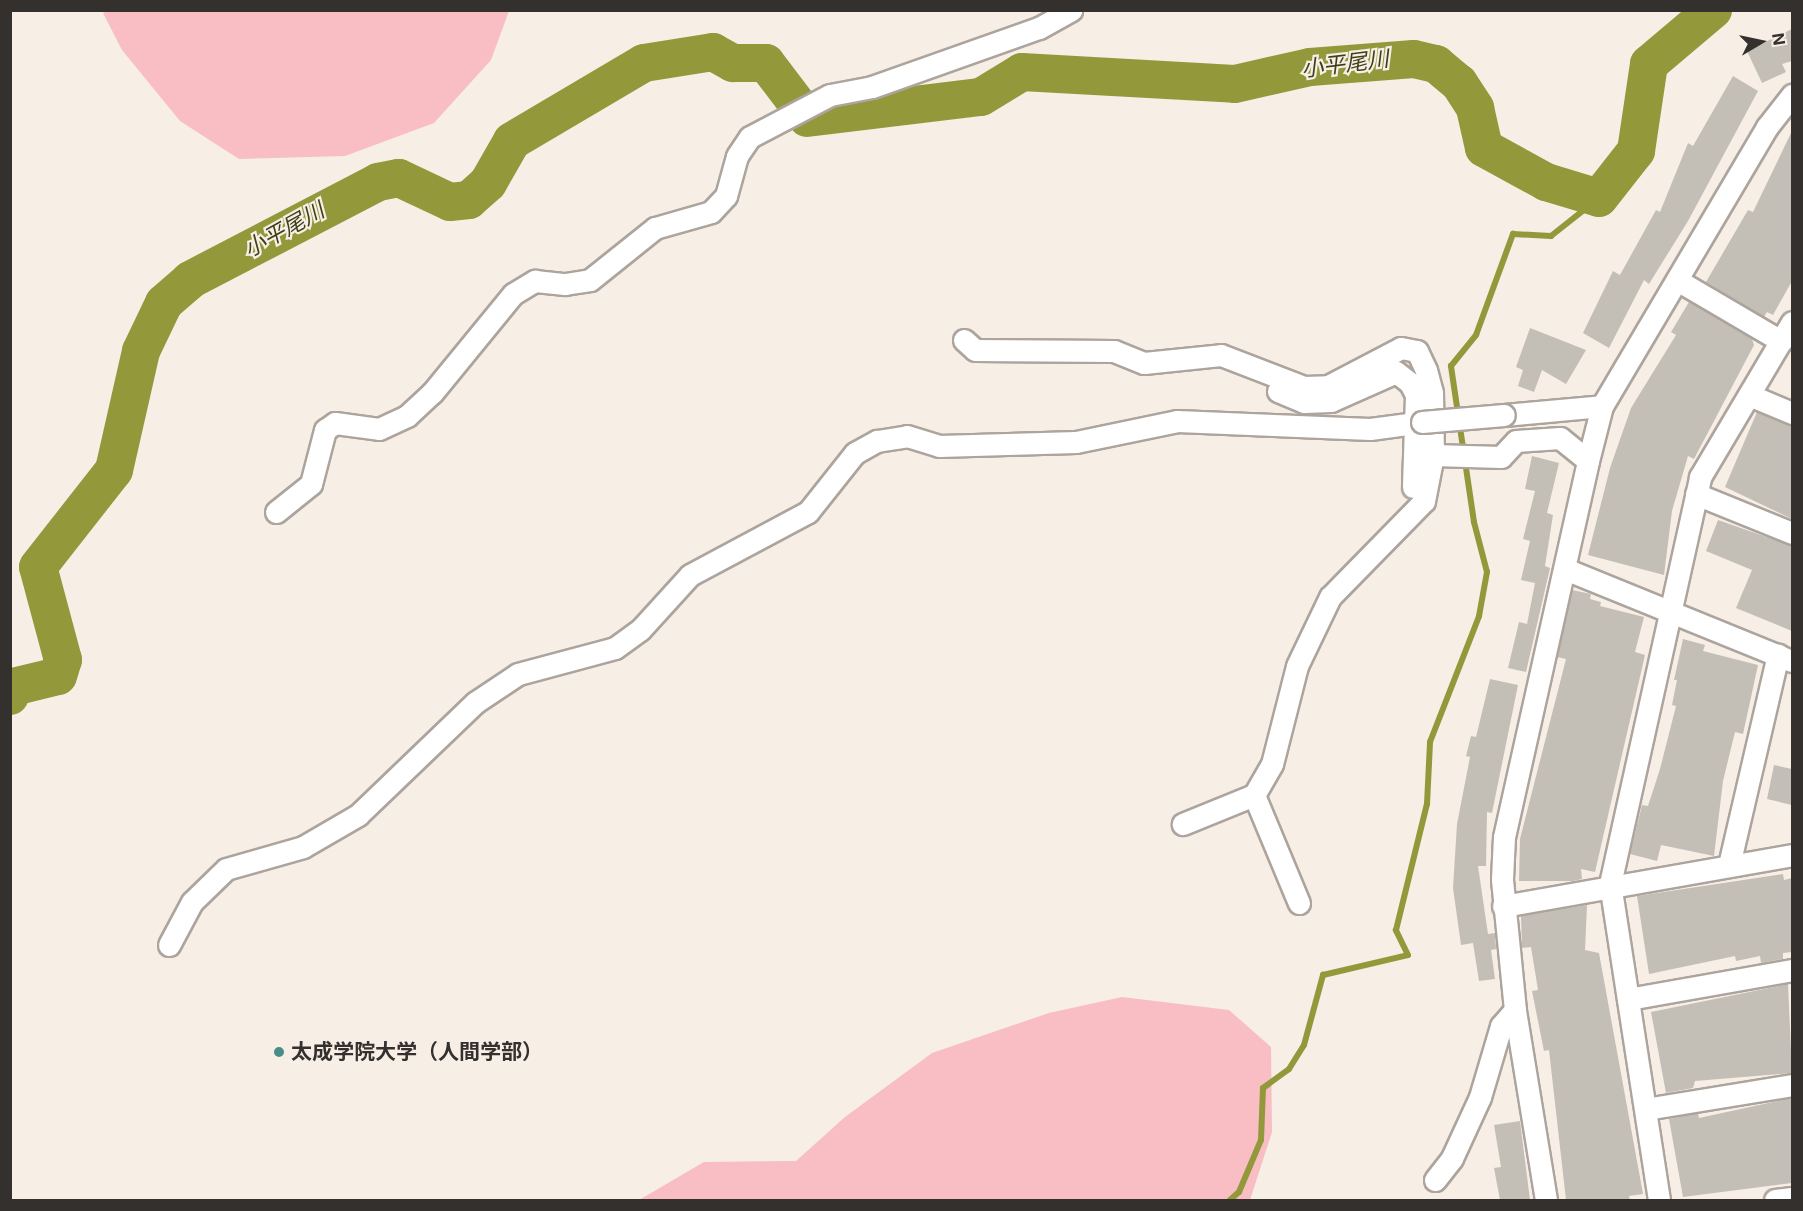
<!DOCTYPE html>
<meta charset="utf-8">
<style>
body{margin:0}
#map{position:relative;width:1803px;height:1211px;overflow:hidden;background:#f7eee6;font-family:Inter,"Noto Sans JP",sans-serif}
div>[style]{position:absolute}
.green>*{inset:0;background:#f8bec3}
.stream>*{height:6px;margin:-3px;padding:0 3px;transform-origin:3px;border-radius:3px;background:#93993a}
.river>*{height:38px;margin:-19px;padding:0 19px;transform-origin:19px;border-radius:19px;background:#93993a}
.building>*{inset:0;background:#c3bfb6}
.roads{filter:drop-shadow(2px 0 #aca49d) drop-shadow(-2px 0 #aca49d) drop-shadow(0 2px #aca49d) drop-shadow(0 -2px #aca49d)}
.minor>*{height:21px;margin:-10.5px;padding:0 10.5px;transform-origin:10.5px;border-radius:10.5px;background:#fff}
.bridges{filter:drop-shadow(2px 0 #aca49d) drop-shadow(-2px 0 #aca49d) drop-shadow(0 2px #aca49d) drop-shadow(0 -2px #aca49d)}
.minor-bridge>*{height:21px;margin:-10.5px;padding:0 10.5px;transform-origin:10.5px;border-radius:10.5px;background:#fff}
.dots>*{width:16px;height:16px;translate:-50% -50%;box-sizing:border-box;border:3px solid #f7eee6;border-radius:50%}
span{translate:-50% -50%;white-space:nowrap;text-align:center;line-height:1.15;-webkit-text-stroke:4.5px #f7eee6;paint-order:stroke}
.poi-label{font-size:21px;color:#34302e;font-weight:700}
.left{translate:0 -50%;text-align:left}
.water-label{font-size:22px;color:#3c3f17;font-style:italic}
.frame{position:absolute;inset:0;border:12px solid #34302e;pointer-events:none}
.north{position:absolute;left:1731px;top:12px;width:60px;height:60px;-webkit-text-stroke:4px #f7eee6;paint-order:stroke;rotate:81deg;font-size:16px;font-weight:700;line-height:24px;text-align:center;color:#34302e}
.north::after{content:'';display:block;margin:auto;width:21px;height:27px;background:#34302e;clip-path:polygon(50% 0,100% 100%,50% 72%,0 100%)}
</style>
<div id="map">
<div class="green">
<div style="clip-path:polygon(107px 11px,107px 10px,509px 11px,491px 60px,434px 123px,345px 156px,239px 159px,180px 121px,122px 50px,103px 13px)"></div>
<div style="clip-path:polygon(1122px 997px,1229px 1010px,1271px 1047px,1272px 1132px,1250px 1200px,639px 1200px,704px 1162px,796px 1161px,845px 1117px,932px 1053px,1049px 1013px)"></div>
</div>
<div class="stream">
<div style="left:1230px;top:1200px;width:12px;rotate:-42deg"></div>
<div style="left:1239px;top:1192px;width:56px;rotate:-67.1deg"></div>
<div style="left:1261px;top:1140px;width:52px;rotate:-87.8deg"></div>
<div style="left:1263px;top:1088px;width:32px;rotate:-36deg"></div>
<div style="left:1289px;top:1069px;width:28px;rotate:-58deg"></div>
<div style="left:1304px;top:1045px;width:73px;rotate:-74.8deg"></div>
<div style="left:1323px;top:975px;width:87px;rotate:-13.2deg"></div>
<div style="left:1408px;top:955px;width:28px;rotate:-116deg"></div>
<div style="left:1396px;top:930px;width:130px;rotate:-76.2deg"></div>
<div style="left:1427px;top:804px;width:62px;rotate:-87.2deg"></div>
<div style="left:1430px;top:742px;width:135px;rotate:-68.7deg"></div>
<div style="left:1479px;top:616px;width:45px;rotate:-79.7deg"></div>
<div style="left:1487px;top:572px;width:52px;rotate:-104.6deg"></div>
<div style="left:1474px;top:522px;width:158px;rotate:-98.4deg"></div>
<div style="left:1451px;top:366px;width:40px;rotate:-51deg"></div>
<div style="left:1476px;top:335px;width:108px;rotate:-69.9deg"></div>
<div style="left:1513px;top:234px;width:38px;rotate:3deg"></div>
<div style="left:1551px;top:236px;width:61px;rotate:-38.4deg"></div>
</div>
<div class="river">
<div style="left:807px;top:118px;width:175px;rotate:-6.9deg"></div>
<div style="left:981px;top:97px;width:48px;rotate:-31.4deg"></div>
<div style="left:1022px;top:72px;width:213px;rotate:3.2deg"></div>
<div style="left:1235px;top:84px;width:77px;rotate:-12.8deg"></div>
<div style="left:1310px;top:67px;width:104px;rotate:-4.4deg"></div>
<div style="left:1414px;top:59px;width:23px;rotate:13deg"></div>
<div style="left:1436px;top:64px;width:30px;rotate:40deg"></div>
<div style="left:1459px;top:83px;width:30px;rotate:57deg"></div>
<div style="left:1475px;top:108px;width:41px;rotate:77.3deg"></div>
<div style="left:1484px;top:148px;width:71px;rotate:28.7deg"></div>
<div style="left:1546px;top:182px;width:55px;rotate:16.8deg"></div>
<div style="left:1599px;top:198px;width:60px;rotate:-51.8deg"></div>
<div style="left:1636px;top:151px;width:88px;rotate:-81.5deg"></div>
<div style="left:1649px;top:64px;width:84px;rotate:-40.2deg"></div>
<div style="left:10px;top:696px;width:9px;rotate:-72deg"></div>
<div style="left:13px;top:687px;width:46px;rotate:-13.7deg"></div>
<div style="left:58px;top:676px;width:17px;rotate:-73deg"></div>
<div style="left:63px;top:660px;width:96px;rotate:-105deg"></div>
<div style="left:38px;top:567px;width:123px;rotate:-51.9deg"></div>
<div style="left:114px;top:470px;width:122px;rotate:-77.2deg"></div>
<div style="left:141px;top:351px;width:53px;rotate:-64.4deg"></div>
<div style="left:164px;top:303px;width:35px;rotate:-41deg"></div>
<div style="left:190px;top:280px;width:212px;rotate:-27.5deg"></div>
<div style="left:378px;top:182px;width:21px;rotate:-11deg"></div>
<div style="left:399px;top:178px;width:56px;rotate:25.2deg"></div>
<div style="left:450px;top:202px;width:19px;rotate:-6deg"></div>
<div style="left:469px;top:200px;width:25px;rotate:-42deg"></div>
<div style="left:488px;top:183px;width:48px;rotate:-60.3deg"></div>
<div style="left:512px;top:141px;width:153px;rotate:-30.6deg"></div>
<div style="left:644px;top:63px;width:70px;rotate:-9.1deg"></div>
<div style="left:713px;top:52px;width:23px;rotate:29deg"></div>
<div style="left:733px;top:63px;width:33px"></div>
<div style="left:766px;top:63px;width:53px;rotate:52.7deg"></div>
</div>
<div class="building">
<div style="clip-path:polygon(1792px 29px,1792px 61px,1782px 64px,1786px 72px,1762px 83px,1747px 51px)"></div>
<div style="clip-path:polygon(1733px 76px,1758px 91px,1688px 221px,1649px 284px,1644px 280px,1609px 348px,1583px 333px,1613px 271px,1620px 275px,1656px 210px,1660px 212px,1688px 143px,1693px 146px)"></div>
<div style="clip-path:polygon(1792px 131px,1792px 281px,1773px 315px,1767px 312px,1764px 317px,1706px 282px,1748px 210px,1753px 212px)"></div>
<div style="clip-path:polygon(1689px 302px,1752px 339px,1754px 345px,1694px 459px,1688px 456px,1672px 511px,1664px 575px,1588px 555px,1610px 468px,1631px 408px,1676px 335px,1671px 332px)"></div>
<div style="clip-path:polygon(1530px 328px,1586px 350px,1566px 384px,1542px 370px,1534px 392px,1518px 386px,1523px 370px,1516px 367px)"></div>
<div style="clip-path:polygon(1757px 412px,1792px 426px,1792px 519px,1725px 487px)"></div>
<div style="clip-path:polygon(1532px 456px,1559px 463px,1547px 513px,1553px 515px,1545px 566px,1550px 568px,1526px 672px,1508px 668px,1519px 622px,1527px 624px,1535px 583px,1521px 580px,1530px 541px,1523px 539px,1535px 491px,1525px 489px)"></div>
<div style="clip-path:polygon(1718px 520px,1792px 546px,1792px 631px,1736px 608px,1752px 570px,1706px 551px)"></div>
<div style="clip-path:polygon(1572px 590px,1591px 594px,1590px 599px,1601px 602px,1600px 606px,1644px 617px,1635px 652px,1645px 655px,1595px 872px,1581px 869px,1582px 879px,1573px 881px,1519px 881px,1520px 839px,1566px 659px,1557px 657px)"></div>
<div style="clip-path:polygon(1683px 639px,1705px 645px,1703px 651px,1758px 665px,1743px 734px,1735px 732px,1723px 781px,1714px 856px,1661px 845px,1657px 861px,1630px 854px,1642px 805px,1648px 806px,1660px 769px,1676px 706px,1672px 705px,1677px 680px,1674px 680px)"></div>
<div style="clip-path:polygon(1490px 679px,1518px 685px,1492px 813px,1487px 812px,1486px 866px,1478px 866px,1488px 934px,1495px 933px,1496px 949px,1491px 950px,1495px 979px,1479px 981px,1473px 943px,1461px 945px,1453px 888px,1457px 824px,1470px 757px,1466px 756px,1471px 736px,1476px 737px)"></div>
<div style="clip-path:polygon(1774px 765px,1792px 769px,1792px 805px,1767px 799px)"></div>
<div style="clip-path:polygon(1783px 874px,1784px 880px,1792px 878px,1792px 952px,1783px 953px,1783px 959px,1761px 963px,1760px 956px,1736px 961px,1735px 956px,1649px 974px,1637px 896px)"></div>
<div style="clip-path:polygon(1587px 905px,1585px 950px,1599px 953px,1643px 1194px,1629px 1196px,1630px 1200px,1566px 1200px,1549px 1050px,1544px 1051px,1532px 991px,1538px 990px,1531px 947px,1522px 948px,1521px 916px)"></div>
<div style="clip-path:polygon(1788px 984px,1792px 1073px,1695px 1081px,1693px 1088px,1666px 1093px,1651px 1012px)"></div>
<div style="clip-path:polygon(1792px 1098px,1792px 1183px,1683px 1197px,1669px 1119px,1698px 1113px,1699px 1118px)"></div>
<div style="clip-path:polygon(1520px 1121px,1530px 1200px,1500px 1200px,1494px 1168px,1501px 1167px,1494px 1125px)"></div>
</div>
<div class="roads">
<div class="minor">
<div style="left:1677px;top:280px;width:121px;rotate:30.4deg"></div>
<div style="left:964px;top:340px;width:15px;rotate:42deg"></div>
<div style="left:975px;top:350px;width:139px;rotate:0.4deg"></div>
<div style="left:1114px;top:351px;width:32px;rotate:22deg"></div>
<div style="left:1144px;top:363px;width:77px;rotate:-5.9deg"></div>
<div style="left:1221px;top:355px;width:89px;rotate:21.1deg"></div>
<div style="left:1304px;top:387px;width:24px;rotate:-2deg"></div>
<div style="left:1328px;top:386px;width:82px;rotate:-27.5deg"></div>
<div style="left:1401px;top:348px;width:16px;rotate:11deg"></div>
<div style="left:1417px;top:351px;width:21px;rotate:65deg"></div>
<div style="left:1426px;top:370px;width:24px;rotate:75deg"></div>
<div style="left:1432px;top:393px;width:62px;rotate:89.1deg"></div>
<div style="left:1433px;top:455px;width:47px;rotate:101.1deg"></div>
<div style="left:1424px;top:501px;width:134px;rotate:134.4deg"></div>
<div style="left:1330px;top:597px;width:76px;rotate:115.6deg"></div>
<div style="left:1297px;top:666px;width:101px;rotate:104.3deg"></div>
<div style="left:1272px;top:764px;width:36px;rotate:120deg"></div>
<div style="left:1254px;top:795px;width:77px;rotate:157.8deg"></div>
<div style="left:1278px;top:391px;width:28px;rotate:23deg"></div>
<div style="left:1304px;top:402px;width:27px;rotate:-2deg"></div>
<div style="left:1331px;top:401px;width:71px;rotate:-24deg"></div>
<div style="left:1396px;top:372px;width:18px;rotate:38deg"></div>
<div style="left:1410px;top:383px;width:13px;rotate:63deg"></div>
<div style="left:1416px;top:395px;width:92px;rotate:91.9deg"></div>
<div style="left:1749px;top:395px;width:47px;rotate:22.7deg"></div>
<div style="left:1504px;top:415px;width:98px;rotate:-5.2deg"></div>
<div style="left:1433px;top:455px;width:68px;rotate:1.7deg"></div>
<div style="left:1501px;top:457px;width:22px;rotate:-47deg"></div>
<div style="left:1516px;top:441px;width:44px;rotate:-3.9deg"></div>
<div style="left:1560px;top:438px;width:36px;rotate:39deg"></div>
<div style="left:1696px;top:494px;width:104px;rotate:22.1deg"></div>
<div style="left:276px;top:512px;width:45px;rotate:-38.7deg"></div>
<div style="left:311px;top:484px;width:56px;rotate:-75.5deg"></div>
<div style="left:325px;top:430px;width:12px;rotate:-35deg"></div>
<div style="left:335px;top:423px;width:44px;rotate:7.8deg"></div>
<div style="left:379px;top:429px;width:31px;rotate:-25deg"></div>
<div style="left:407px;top:416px;width:34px;rotate:-43deg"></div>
<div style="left:432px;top:393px;width:128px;rotate:-50.7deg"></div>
<div style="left:513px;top:294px;width:26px;rotate:-31deg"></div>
<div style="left:535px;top:281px;width:30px;rotate:6deg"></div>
<div style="left:565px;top:284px;width:25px;rotate:-9deg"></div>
<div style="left:590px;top:280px;width:83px;rotate:-38.7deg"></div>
<div style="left:655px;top:228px;width:58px;rotate:-15.9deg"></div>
<div style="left:711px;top:212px;width:22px;rotate:-47deg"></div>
<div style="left:726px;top:196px;width:41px;rotate:-74.6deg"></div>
<div style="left:737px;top:156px;width:23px;rotate:-56deg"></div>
<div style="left:750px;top:137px;width:90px;rotate:-27.7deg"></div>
<div style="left:830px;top:95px;width:43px;rotate:-10.8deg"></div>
<div style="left:872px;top:87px;width:177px;rotate:-19.5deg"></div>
<div style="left:1039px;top:28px;width:37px;rotate:-29deg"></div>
<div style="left:1565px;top:569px;width:245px;rotate:22.1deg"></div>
<div style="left:1254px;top:795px;width:117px;rotate:67.4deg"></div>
<div style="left:1729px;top:865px;width:216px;rotate:-76.9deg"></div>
<div style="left:1503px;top:906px;width:293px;rotate:-10deg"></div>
<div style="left:169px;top:945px;width:49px;rotate:-61.9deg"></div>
<div style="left:192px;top:902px;width:47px;rotate:-44.1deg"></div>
<div style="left:226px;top:869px;width:80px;rotate:-15.9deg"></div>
<div style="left:303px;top:847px;width:64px;rotate:-30.2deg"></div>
<div style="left:358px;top:815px;width:163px;rotate:-43.8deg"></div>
<div style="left:476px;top:702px;width:50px;rotate:-33.7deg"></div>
<div style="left:518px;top:674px;width:100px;rotate:-15deg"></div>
<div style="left:615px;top:648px;width:31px;rotate:-36deg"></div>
<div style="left:640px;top:630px;width:74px;rotate:-47.7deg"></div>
<div style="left:690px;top:575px;width:134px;rotate:-28.1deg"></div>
<div style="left:808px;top:512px;width:75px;rotate:-51.5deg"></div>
<div style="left:855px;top:453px;width:25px;rotate:-29deg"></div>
<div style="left:877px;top:441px;width:30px;rotate:-9deg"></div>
<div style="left:907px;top:436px;width:34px;rotate:17deg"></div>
<div style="left:939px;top:446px;width:137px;rotate:-1.7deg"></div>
<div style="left:1076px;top:442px;width:103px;rotate:-11.7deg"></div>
<div style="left:1177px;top:421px;width:193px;rotate:2.4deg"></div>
<div style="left:1370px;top:429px;width:52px;rotate:-7.7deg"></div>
<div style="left:1628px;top:999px;width:167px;rotate:-10deg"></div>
<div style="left:1646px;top:1109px;width:148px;rotate:-9.3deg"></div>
<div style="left:1435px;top:1180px;width:28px;rotate:-52deg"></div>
<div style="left:1452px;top:1158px;width:67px;rotate:-65.3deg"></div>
<div style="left:1480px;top:1097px;width:74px;rotate:-73.5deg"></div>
<div style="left:1501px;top:1026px;width:21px;rotate:-49deg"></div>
<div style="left:1546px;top:1200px;width:193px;rotate:-99.3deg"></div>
<div style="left:1515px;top:1010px;width:132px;rotate:-95.7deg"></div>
<div style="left:1502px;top:879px;width:42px;rotate:-87.3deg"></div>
<div style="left:1504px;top:837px;width:385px;rotate:-77.4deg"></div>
<div style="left:1588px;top:461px;width:57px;rotate:-75.7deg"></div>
<div style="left:1602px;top:406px;width:324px;rotate:-59.4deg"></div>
<div style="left:1767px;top:127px;width:41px;rotate:-52deg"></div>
<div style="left:1659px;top:1200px;width:320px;rotate:-98.8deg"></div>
<div style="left:1610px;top:884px;width:417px;rotate:-77.5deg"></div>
<div style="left:1700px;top:477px;width:180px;rotate:-59.3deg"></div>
<div style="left:1775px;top:1200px;width:17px;rotate:-7deg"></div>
</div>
</div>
<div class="bridges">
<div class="minor-bridge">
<div style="left:1422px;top:422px;width:82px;rotate:-4.9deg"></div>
</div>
</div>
<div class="dots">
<div style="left:279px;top:1052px;background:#488e88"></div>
</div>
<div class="poi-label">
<span class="left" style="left:291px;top:1052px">太成学院大学（人間学部）</span>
</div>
<div class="water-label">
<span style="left:1345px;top:64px;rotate:-7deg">小平尾川</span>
<span style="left:284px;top:230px;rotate:-29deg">小平尾川</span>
</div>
<div class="frame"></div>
<div class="north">N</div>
</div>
